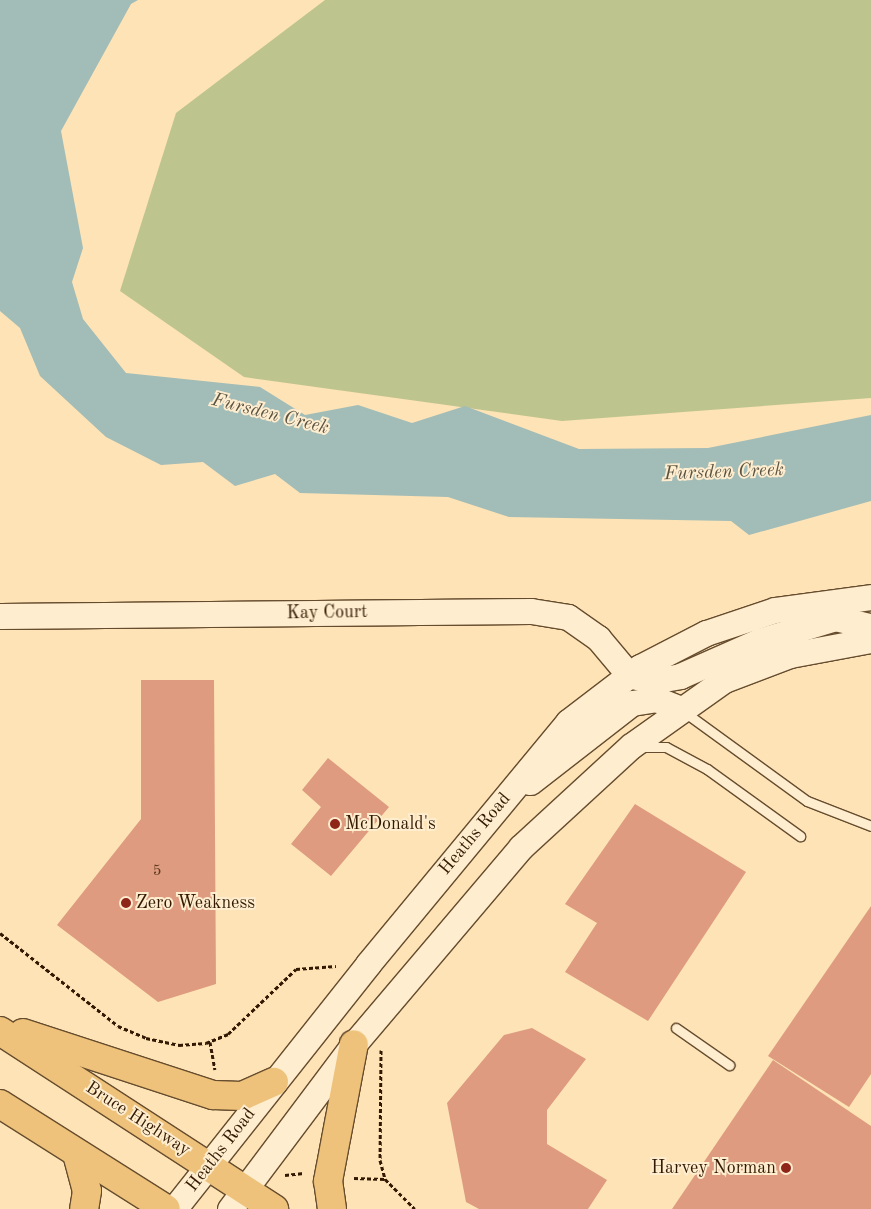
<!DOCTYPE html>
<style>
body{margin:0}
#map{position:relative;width:871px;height:1209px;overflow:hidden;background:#fde3b5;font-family:"Old Standard TT",serif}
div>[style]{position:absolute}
.green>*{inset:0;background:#bec48e}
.water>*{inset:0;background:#a2bcb7}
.building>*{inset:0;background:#de9b7f}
.path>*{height:3px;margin-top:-1.5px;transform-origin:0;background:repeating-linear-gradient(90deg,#331901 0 4px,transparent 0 6.5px)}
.roads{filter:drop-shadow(1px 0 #664c2e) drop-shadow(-1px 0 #664c2e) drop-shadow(0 1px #664c2e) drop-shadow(0 -1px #664c2e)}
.lane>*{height:9px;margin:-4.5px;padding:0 4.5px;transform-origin:4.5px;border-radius:4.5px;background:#feedcf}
.secondary>*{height:25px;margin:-12.5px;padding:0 12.5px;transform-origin:12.5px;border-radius:12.5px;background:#feedcf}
.highway>*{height:28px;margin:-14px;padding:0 14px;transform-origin:14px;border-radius:14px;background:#eec27a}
.dots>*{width:14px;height:14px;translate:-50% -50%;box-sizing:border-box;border:2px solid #feedcf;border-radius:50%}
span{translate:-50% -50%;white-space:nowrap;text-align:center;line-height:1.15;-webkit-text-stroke:4px #feedcf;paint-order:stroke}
.number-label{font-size:15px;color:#5e3a20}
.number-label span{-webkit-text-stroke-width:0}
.street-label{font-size:18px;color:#331901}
.poi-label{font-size:18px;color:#331901}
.left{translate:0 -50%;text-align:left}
.right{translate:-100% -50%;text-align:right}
.water-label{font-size:19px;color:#5a5241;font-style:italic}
</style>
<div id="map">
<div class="green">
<div style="clip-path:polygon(325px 0,871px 0,871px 398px,562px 421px,244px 377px,120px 291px,176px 113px)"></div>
</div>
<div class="water">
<div style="clip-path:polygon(0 0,138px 0,131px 4px,61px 131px,83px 248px,72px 282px,83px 319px,126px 373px,260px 387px,305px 415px,358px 405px,412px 423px,465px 406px,579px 449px,708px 448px,871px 415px,871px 501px,749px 535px,731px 521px,509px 517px,448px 497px,300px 493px,275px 474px,235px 486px,203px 462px,161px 465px,106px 437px,40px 376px,20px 328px,0 311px)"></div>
</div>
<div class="building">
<div style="clip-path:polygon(141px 680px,214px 680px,216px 984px,158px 1002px,57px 925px,141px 819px)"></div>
<div style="clip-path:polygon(328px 758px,389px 807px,331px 876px,291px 844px,321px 807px,302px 790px)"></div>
<div style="clip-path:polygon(635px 804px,746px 872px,648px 1021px,565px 972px,597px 923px,565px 904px)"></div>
<div style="clip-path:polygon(871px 906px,871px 1074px,849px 1107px,768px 1056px)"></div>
<div style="clip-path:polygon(532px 1028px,586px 1059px,547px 1110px,547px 1144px,607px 1180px,588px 1209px,479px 1209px,466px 1202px,447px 1103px,504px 1035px)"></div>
<div style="clip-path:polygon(773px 1060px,871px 1126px,871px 1209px,672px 1209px)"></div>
</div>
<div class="path">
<div style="left:0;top:933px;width:150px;rotate:38.2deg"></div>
<div style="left:118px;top:1026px;width:30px;rotate:23deg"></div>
<div style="left:146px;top:1038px;width:34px;rotate:12deg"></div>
<div style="left:179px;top:1045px;width:27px;rotate:-4deg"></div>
<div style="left:206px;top:1043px;width:24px;rotate:-22deg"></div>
<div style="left:228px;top:1034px;width:94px;rotate:-43.7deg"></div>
<div style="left:296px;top:969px;width:40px;rotate:-4.3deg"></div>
<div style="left:210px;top:1042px;width:28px;rotate:80deg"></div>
<div style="left:381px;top:1050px;width:110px;rotate:90.5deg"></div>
<div style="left:380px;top:1160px;width:20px;rotate:75deg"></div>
<div style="left:385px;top:1179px;width:42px;rotate:45deg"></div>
<div style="left:285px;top:1175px;width:19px;rotate:-6deg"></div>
<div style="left:354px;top:1178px;width:31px;rotate:2deg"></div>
</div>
<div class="roads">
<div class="lane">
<div style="left:683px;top:711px;width:153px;rotate:36deg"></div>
<div style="left:807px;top:801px;width:69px;rotate:21.3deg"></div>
<div style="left:639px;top:747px;width:27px"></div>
<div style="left:666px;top:747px;width:47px;rotate:28.2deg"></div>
<div style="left:707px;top:769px;width:115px;rotate:35.8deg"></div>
<div style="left:676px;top:1028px;width:65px;rotate:34.9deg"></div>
</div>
<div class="secondary">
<div style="left:0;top:616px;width:531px;rotate:-0.54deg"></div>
<div style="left:531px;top:611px;width:37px;rotate:9deg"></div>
<div style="left:568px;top:617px;width:37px;rotate:35deg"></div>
<div style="left:598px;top:638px;width:48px;rotate:50deg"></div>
<div style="left:629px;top:675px;width:25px;rotate:14deg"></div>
<div style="left:653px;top:681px;width:27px;rotate:-10deg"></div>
<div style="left:680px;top:676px;width:86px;rotate:-23.9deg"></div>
<div style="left:759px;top:641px;width:79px;rotate:-16.8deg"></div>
<div style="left:835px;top:618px;width:37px;rotate:13deg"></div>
<div style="left:530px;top:782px;width:129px;rotate:-37.8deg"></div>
<div style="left:632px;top:703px;width:24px;rotate:-9deg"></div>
<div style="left:656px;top:699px;width:27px;rotate:22deg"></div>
<div style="left:174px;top:1209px;width:313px;rotate:-51.6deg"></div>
<div style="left:368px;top:964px;width:314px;rotate:-50.4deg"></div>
<div style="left:568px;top:722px;width:91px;rotate:-37.4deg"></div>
<div style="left:640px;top:667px;width:74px;rotate:-27.3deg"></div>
<div style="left:706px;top:633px;width:73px;rotate:-18.4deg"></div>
<div style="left:775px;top:610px;width:97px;rotate:-7.7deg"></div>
<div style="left:230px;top:1209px;width:206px;rotate:-53.1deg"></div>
<div style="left:354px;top:1044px;width:258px;rotate:-49.7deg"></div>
<div style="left:521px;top:847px;width:149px;rotate:-42.6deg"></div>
<div style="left:631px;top:746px;width:114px;rotate:-35.4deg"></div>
<div style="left:724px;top:680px;width:71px;rotate:-20.7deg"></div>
<div style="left:790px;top:655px;width:82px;rotate:-10.5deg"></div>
</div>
<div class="highway">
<div style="left:0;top:1031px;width:327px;rotate:33deg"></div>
<div style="left:23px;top:1033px;width:200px;rotate:18.1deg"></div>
<div style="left:213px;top:1095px;width:29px;rotate:2deg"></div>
<div style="left:242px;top:1096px;width:35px;rotate:-24deg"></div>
<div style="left:0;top:1104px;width:196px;rotate:32.3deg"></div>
<div style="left:77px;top:1154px;width:38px;rotate:75deg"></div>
<div style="left:87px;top:1191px;width:18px;rotate:99deg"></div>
<div style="left:332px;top:1209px;width:28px;rotate:-98deg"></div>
<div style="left:328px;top:1181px;width:139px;rotate:-79.3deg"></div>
</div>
</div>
<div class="dots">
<div style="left:335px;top:824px;background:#8f2418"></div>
<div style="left:126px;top:903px;background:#8f2418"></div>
<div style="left:786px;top:1168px;background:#8f2418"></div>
</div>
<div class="number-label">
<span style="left:157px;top:872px">5</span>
</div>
<div class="street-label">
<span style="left:327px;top:613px;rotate:-1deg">Kay Court</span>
<span style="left:475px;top:834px;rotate:-50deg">Heaths Road</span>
<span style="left:138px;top:1119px;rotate:33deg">Bruce Highway</span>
<span style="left:221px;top:1150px;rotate:-52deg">Heaths Road</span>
</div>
<div class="poi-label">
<span class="left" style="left:345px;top:824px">McDonald's</span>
<span class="left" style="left:136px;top:903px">Zero Weakness</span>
<span class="right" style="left:776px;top:1168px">Harvey Norman</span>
</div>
<div class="water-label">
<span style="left:270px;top:415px;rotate:14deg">Fursden Creek</span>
<span style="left:724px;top:473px;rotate:-2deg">Fursden Creek</span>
</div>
</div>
